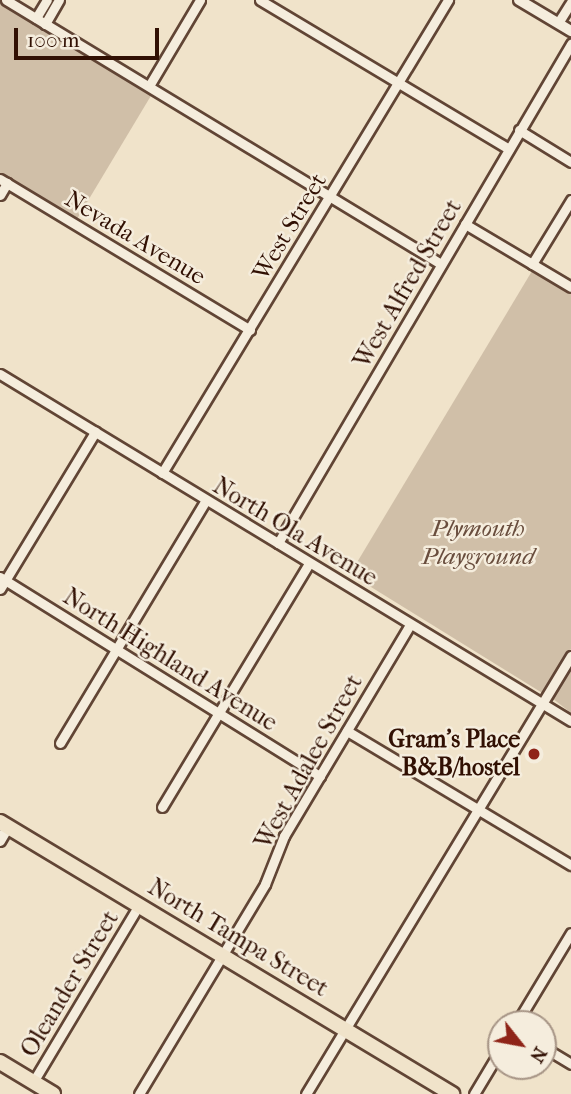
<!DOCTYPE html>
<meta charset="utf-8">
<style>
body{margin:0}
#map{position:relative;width:571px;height:1094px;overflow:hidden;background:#f0e3ca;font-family:"IM FELL French Canon",serif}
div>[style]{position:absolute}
.green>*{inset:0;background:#d0bfa8}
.roads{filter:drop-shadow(2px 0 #614535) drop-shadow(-2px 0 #614535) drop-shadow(0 2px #614535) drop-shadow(0 -2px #614535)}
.minor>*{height:9px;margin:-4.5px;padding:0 4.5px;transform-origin:4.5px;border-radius:4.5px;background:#f5eddd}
.tertiary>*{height:10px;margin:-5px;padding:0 5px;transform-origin:5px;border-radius:5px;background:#f5eddd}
.primary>*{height:14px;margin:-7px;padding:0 7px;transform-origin:7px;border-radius:7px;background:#f0e3ca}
.dots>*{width:19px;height:19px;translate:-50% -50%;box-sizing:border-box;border:4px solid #f5eddd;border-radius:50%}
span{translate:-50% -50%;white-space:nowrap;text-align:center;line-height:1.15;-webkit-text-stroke:5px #f5eddd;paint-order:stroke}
.street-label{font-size:24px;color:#311003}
.park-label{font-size:24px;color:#694d3d;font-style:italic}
.poi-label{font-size:24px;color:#311003;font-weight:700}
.right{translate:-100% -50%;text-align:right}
.north{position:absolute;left:487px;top:1010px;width:70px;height:70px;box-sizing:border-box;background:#f5eddd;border:2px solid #a79586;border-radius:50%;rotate:121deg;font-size:19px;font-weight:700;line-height:28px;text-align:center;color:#311003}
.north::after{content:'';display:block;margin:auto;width:24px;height:32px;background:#8f2418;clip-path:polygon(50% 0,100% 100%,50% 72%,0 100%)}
.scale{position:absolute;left:14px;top:28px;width:145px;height:32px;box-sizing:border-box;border:4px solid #311003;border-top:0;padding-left:9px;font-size:21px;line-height:24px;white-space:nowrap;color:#311003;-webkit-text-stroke:5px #f5eddd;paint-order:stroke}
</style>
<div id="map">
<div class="green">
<div style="clip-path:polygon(0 2px,152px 94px,74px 224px,0 178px)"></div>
<div style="clip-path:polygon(532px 271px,571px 294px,571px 649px,544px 694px,350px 574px)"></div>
<div style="clip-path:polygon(571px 668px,571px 713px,552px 698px)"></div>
</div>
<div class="roads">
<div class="minor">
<div style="left:6px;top:0;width:509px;rotate:31.25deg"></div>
<div style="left:260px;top:0;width:290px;rotate:30.9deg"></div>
<div style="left:36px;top:18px;width:21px;rotate:-59deg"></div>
<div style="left:558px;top:23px;width:25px;rotate:-58deg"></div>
<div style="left:45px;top:24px;width:28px;rotate:-60deg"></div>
<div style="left:149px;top:86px;width:100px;rotate:-59.3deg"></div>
<div style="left:519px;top:130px;width:61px;rotate:31.6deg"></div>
<div style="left:0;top:179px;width:292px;rotate:31.1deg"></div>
<div style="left:0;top:195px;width:14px;rotate:-60deg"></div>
<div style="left:465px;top:224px;width:123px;rotate:30.7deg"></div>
<div style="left:532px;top:264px;width:75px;rotate:-58.6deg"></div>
<div style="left:0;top:374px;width:668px;rotate:31.29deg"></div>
<div style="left:162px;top:473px;width:553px;rotate:-58.84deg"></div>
<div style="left:278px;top:543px;width:579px;rotate:-59.58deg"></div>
<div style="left:0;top:577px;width:377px;rotate:31.9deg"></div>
<div style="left:0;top:589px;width:184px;rotate:-58.8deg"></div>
<div style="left:347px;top:731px;width:261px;rotate:30.9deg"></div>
<div style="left:60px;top:743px;width:283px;rotate:-59deg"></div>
<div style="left:162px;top:807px;width:285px;rotate:-58.9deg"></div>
<div style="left:516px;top:1024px;width:106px;rotate:-58.9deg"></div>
<div style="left:543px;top:1047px;width:33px;rotate:31deg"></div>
<div style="left:33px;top:1082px;width:206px;rotate:-59.1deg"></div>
<div style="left:139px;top:1094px;width:245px;rotate:-59deg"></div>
<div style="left:265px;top:884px;width:52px;rotate:-68.4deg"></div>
<div style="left:284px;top:836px;width:246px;rotate:-59.2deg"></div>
<div style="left:306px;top:1094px;width:512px;rotate:-58.83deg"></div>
<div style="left:474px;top:1094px;width:52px;rotate:-59deg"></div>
</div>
<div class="tertiary">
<div style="left:519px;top:0;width:61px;rotate:30.8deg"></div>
<div style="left:0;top:841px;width:16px;rotate:-60deg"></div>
</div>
<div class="primary">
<div style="left:0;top:822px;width:528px;rotate:31.04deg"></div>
<div style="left:0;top:1062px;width:62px;rotate:31.1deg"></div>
</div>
</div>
<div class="dots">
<div style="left:534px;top:754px;background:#8f2418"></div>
</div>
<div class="street-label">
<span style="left:290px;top:227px;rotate:-59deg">West Street</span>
<span style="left:135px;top:238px;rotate:31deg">Nevada Avenue</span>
<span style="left:408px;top:284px;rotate:-60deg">West Alfred Street</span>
<span style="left:295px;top:532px;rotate:31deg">North Ola Avenue</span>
<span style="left:170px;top:660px;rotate:32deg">North Highland Avenue</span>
<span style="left:309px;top:762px;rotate:-61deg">West Adalee Street</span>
<span style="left:238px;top:938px;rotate:31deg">North Tampa Street</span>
<span style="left:70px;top:984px;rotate:-59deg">Oleander Street</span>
</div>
<div class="park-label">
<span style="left:478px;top:543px">Plymouth<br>Playground</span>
</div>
<div class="poi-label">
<span class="right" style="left:520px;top:754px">Gram’s Place<br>B&amp;B/hostel</span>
</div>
<div class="north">N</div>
<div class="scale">100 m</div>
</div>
